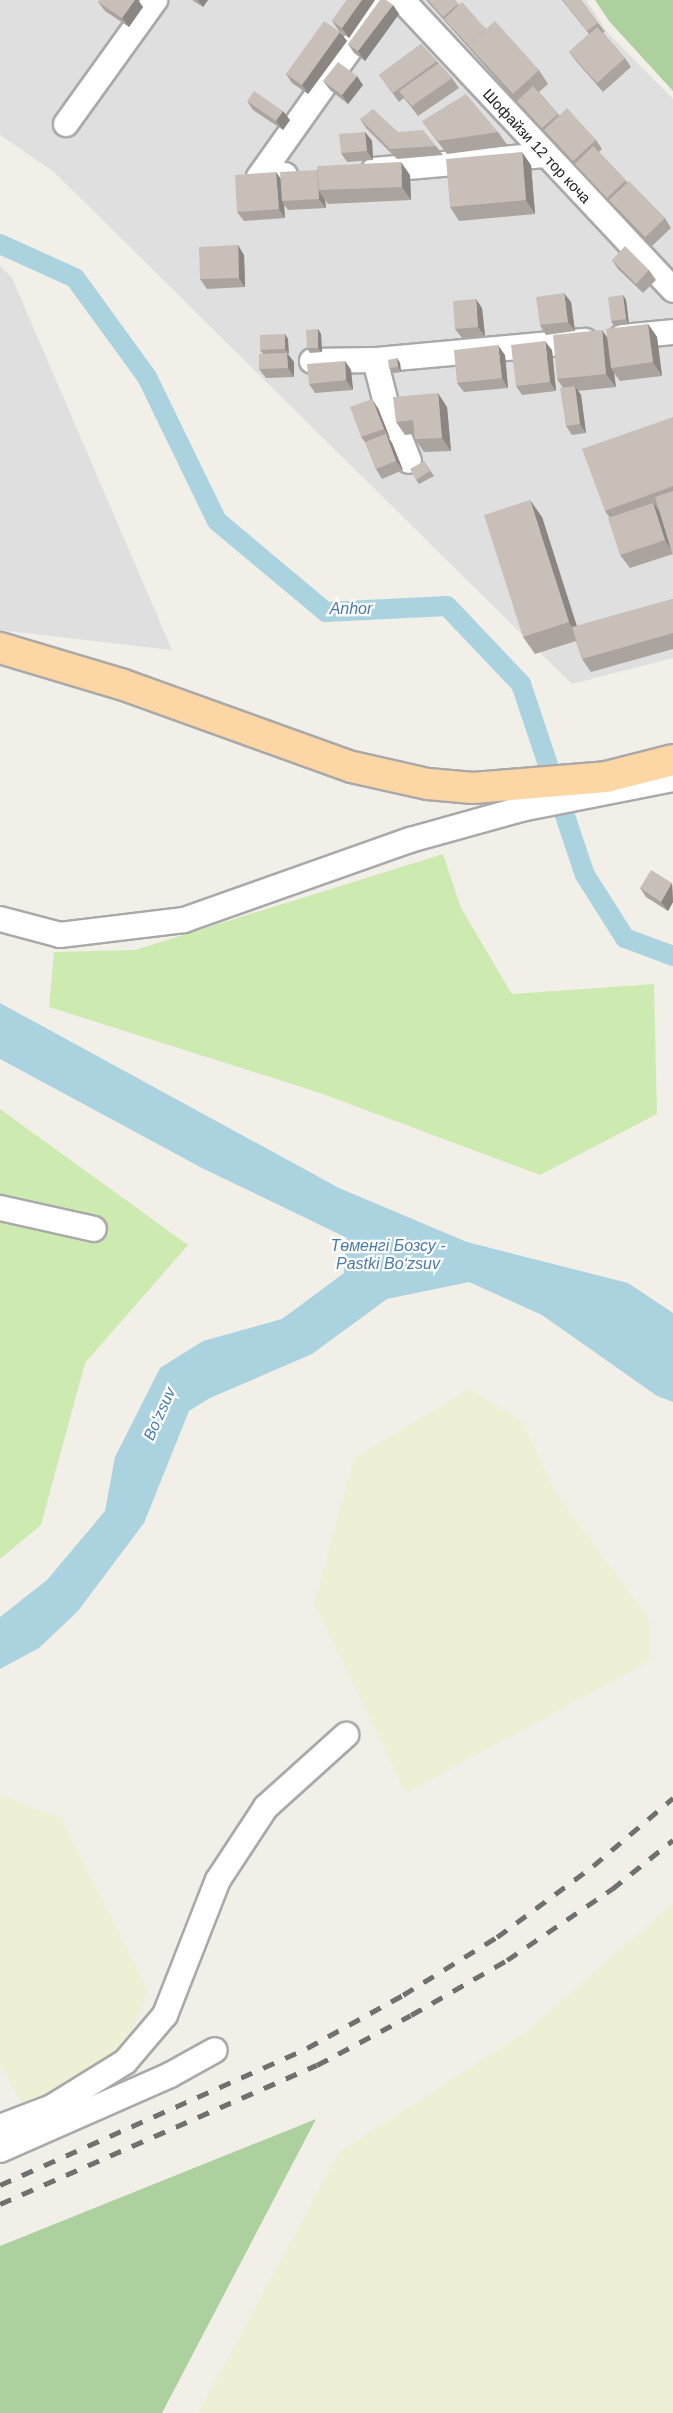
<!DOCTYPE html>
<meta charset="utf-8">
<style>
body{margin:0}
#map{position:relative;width:673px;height:2413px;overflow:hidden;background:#f2efe9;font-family:Arial,sans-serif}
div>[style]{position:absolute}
.residential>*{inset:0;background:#e0dfdf}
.farmland>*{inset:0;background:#eef0d5}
.grass>*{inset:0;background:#cdebb0}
.forest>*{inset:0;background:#add19e}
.water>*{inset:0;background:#aad3df}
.canal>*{height:20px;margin:-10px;padding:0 10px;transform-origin:10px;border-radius:10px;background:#aad3df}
.roads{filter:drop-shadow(2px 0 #a9a9a9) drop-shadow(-2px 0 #a9a9a9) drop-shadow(0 2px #a9a9a9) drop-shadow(0 -2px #a9a9a9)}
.minor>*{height:24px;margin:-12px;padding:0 12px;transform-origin:12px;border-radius:12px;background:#fff}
.major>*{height:30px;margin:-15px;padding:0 15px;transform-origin:15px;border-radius:15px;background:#fcd6a4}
.rail>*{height:4.5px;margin-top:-2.25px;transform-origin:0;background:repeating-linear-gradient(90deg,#707070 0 12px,transparent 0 24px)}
.wall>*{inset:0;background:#aba49e}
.shaded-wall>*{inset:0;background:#8b8681}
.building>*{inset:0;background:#c7bfb8}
span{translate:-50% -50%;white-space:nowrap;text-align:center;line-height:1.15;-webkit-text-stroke:4.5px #fff;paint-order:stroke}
.street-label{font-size:15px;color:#222}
.water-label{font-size:16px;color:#4a7aab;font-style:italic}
</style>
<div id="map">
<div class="residential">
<div style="clip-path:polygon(0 0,586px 0,608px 33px,673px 99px,673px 658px,572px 684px,54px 172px,0 135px)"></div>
<div style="clip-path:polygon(0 266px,12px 278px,172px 650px,0 630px)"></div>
</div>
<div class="farmland">
<div style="clip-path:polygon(469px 1389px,522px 1421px,556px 1493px,650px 1620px,650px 1661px,406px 1793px,314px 1604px,354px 1458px)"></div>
<div style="clip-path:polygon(0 1795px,61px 1818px,148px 1991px,125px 2047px,24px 2107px,0 2065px)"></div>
<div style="clip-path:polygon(673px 1903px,673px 2413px,198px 2413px,339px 2152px,527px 2031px)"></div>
</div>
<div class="grass">
<div style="clip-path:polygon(443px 854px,461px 908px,512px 994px,654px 984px,657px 1114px,540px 1175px,320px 1093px,49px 1007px,54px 952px,135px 950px)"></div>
<div style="clip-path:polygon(0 1109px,188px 1245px,85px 1363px,41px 1525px,0 1559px)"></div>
</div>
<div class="forest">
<div style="clip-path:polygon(595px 0,673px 0,673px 91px,609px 21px)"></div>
<div style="clip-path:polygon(316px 2119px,162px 2413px,0 2413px,0 2246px)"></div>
</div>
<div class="water">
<div style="clip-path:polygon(0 1003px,339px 1188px,467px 1242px,628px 1283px,673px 1313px,673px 1402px,657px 1396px,542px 1315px,469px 1282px,387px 1299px,312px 1354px,210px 1398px,189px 1411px,144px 1523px,78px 1611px,39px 1648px,0 1669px,0 1617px,47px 1580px,105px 1511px,115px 1457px,160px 1368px,203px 1341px,282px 1319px,344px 1273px,347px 1238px,202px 1168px,0 1059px)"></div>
</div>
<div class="canal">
<div style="left:0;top:244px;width:82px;rotate:24.4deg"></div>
<div style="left:75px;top:278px;width:122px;rotate:54deg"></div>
<div style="left:147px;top:377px;width:160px;rotate:64.1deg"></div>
<div style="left:217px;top:521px;width:142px;rotate:39.9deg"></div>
<div style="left:326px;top:612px;width:121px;rotate:-2.8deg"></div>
<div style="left:447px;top:606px;width:108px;rotate:46.5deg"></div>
<div style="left:521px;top:684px;width:201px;rotate:71.5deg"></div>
<div style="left:585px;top:875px;width:75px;rotate:57.6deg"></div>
<div style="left:625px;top:938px;width:51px;rotate:20.6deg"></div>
</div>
<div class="roads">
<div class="minor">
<div style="left:402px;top:0;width:397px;rotate:46.9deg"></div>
<div style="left:66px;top:124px;width:153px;rotate:-54.3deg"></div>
<div style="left:374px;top:170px;width:171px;rotate:-5deg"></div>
<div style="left:285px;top:175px;width:26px;rotate:176deg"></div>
<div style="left:259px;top:177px;width:217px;rotate:-54.6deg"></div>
<div style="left:622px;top:337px;width:51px;rotate:-5.6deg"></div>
<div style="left:375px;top:360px;width:44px;rotate:75.7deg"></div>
<div style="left:386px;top:403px;width:62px;rotate:68.4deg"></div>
<div style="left:312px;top:361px;width:63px;rotate:-0.9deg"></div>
<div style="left:375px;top:360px;width:211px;rotate:-5.2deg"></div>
<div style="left:0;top:919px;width:62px;rotate:14.9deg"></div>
<div style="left:60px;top:935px;width:125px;rotate:-6.9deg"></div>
<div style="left:184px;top:920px;width:240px;rotate:-19.5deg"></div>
<div style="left:410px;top:840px;width:115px;rotate:-15.6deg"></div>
<div style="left:521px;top:809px;width:155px;rotate:-11.2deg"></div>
<div style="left:0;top:1208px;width:96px;rotate:12.6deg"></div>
<div style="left:0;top:2127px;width:56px;rotate:-21deg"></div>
<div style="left:52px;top:2107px;width:86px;rotate:-31.7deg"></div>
<div style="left:125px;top:2062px;width:62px;rotate:-49.6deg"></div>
<div style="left:165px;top:2015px;width:145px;rotate:-68.6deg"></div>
<div style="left:218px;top:1880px;width:87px;rotate:-56.7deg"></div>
<div style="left:266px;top:1807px;width:108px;rotate:-42deg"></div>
<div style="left:0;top:2150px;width:186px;rotate:-23.8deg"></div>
<div style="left:170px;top:2075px;width:51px;rotate:-29.1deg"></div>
</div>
<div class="major">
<div style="left:0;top:648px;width:126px;rotate:16.6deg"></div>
<div style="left:121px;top:684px;width:245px;rotate:19.8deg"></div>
<div style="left:352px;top:767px;width:78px;rotate:12.6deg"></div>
<div style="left:428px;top:784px;width:45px;rotate:5.1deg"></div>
<div style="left:473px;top:788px;width:133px;rotate:-4.7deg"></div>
<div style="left:606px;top:777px;width:69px;rotate:-14.2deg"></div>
</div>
</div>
<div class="rail">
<div style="left:0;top:2185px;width:336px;rotate:-24deg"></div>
<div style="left:307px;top:2048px;width:110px;rotate:-28.9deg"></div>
<div style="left:403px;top:1995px;width:110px;rotate:-31.7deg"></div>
<div style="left:497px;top:1937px;width:119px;rotate:-36.5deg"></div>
<div style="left:593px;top:1866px;width:105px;rotate:-40.4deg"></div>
<div style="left:0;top:2204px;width:346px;rotate:-23.7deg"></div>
<div style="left:317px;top:2065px;width:106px;rotate:-28deg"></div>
<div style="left:411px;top:2015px;width:111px;rotate:-29.8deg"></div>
<div style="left:507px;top:1960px;width:127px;rotate:-34.1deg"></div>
<div style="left:612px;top:1889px;width:78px;rotate:-38.8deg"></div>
</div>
<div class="wall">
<div style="clip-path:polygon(100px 0,138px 0,143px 7px,129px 27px,105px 11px,98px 2px)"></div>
<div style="clip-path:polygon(192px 0,208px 0,203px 7px)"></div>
<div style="clip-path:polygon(347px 0,375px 0,349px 38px,339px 31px,332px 21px)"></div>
<div style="clip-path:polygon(426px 0,455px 0,459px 5px,486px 29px,539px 70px,548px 84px,539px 92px,559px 115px,596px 140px,602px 149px,599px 152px,627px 182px,665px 218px,671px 228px,651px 247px,549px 138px)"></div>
<div style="clip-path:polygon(562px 0,581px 0,605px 32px,603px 33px,625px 58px,631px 67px,603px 92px,576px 61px,569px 52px,589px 34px)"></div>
<div style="clip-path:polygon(393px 5px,399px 14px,365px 61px,354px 53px,348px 44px)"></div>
<div style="clip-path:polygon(340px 32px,347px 41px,308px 94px,292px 83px,286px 74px)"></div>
<div style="clip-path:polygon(421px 44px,452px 78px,459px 88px,418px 116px,404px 98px,399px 102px,379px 75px)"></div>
<div style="clip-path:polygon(323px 81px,363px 85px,348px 104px,330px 90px)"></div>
<div style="clip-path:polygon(247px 101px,290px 120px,283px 130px,253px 110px)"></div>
<div style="clip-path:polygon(360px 119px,436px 146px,443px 155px,397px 159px,366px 128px)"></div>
<div style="clip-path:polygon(422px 121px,498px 132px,508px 146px,447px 154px)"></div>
<div style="clip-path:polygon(365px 132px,372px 141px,373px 160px,347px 162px,341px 153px)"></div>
<div style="clip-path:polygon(531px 165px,535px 214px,459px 221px,450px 207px)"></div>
<div style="clip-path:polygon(317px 170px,410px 175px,411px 200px,328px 204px,325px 200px,326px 208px,288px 210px,284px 205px,285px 218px,244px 221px,237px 212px,276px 172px,280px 178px)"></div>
<div style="clip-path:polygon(244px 255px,245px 287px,207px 289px,200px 279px)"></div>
<div style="clip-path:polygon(612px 260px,649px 270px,656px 280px,643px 293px,618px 269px)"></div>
<div style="clip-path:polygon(623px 295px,626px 300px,629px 324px,614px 326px,611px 321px)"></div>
<div style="clip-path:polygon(571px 302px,575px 331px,546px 335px,540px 325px)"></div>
<div style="clip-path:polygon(482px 308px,485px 336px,462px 338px,455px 329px)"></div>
<div style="clip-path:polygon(648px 324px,657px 337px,662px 376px,620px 381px,614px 373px,616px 387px,578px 391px,581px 395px,586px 433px,572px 435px,566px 426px,563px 388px,557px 379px,607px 337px)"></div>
<div style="clip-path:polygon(318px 329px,321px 334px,322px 352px,310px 353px,307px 348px)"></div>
<div style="clip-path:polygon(285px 334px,288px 339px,288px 354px,294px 362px,294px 377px,266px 378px,259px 369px,263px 354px,260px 350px)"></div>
<div style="clip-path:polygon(552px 350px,556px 391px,522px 395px,516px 386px)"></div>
<div style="clip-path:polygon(505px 355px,508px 388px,464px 392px,457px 383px)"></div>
<div style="clip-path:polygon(397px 358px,400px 363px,401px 372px,392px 373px,389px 368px)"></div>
<div style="clip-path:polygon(345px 361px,351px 370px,353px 390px,315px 393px,309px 384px)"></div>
<div style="clip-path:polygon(447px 407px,451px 451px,424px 452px,415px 439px,414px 434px,405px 435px,396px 422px)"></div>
<div style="clip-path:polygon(378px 408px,390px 438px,389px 438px,392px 443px,403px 470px,382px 479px,376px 469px,365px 442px,361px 437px)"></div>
<div style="clip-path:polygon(673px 417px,673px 556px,673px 554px,630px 568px,620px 555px,610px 518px,605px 511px)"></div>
<div style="clip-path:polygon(424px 461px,434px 476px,419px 484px,416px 480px)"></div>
<div style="clip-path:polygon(542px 517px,577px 626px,673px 599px,673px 649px,591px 672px,582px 659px,576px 641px,535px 654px,523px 637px)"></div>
<div style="clip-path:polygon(672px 883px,673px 902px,668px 911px,646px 897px,640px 888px)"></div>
</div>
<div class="shaded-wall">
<div style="clip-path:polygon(135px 0,138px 0,143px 7px,129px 27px,122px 18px)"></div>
<div style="clip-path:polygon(198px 0,208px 0,203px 7px)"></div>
<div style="clip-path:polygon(362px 0,375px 0,349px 38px,342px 28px)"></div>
<div style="clip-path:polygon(393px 5px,399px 14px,365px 61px,358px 51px)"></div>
<div style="clip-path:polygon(340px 32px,347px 41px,308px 94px,302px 85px)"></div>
<div style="clip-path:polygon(357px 76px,363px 85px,348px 104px,342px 95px)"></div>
<div style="clip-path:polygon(283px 111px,290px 120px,283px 130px,276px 121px)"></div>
<div style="clip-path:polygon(365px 132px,372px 141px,373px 160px,367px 151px)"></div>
<div style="clip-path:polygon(522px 152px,531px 165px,535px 214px,526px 200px)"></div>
<div style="clip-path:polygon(401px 162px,410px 175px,411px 200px,402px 187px)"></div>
<div style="clip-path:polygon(276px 172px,283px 182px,282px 201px,284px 205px,285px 218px,279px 209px)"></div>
<div style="clip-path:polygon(319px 191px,325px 200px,326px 208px,319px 199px)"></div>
<div style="clip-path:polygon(238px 245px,244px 255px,245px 287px,239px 278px)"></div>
<div style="clip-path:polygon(564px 293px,571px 302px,575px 331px,568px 322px)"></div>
<div style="clip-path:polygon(623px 295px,626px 300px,629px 324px,626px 319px)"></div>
<div style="clip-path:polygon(476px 299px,482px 308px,485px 336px,478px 327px)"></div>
<div style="clip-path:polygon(648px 324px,657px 337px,662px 376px,653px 362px)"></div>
<div style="clip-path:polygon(318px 329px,321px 334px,322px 352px,318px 348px)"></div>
<div style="clip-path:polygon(602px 330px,611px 343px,611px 368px,614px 373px,616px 387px,606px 374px)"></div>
<div style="clip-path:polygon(285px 334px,288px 339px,289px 354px,285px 349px)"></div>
<div style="clip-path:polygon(545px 341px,552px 350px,556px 391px,550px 382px)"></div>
<div style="clip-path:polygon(498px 345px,505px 355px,508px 388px,502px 378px)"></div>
<div style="clip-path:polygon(287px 353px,294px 362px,294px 377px,288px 368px)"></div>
<div style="clip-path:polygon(397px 358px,400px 363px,401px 372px,398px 367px)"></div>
<div style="clip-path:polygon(345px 361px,351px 370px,353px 390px,346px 380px)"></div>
<div style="clip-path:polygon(575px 386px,581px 395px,586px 433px,580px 424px)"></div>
<div style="clip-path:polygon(438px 393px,447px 407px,451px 451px,442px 438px)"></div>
<div style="clip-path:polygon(372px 399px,378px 408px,390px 438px,384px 429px)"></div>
<div style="clip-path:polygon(386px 434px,392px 443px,403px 470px,396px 461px)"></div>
<div style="clip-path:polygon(530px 500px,542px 517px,581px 640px,569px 622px)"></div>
<div style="clip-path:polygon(653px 503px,663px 516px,673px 552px,665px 540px)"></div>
<div style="clip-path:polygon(672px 883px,673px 902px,668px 911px,661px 902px)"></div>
</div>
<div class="building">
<div style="clip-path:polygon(100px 0,135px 0,122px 18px,98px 2px)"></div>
<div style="clip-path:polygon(347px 0,362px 0,342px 28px,332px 21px)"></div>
<div style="clip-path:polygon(380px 0,386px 0,393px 5px,358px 51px,348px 44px)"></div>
<div style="clip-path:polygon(428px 0,455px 0,458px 4px,443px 17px)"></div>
<div style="clip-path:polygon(563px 0,581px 0,598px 23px,587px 31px)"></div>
<div style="clip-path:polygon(462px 2px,486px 29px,468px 45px,470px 47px,444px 19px)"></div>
<div style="clip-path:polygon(324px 21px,340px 32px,302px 85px,286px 74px)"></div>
<div style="clip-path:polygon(495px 21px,539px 70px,513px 94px,468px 45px)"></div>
<div style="clip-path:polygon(597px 27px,625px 58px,597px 83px,569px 52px)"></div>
<div style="clip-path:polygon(421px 44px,437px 61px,393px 93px,379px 75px)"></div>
<div style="clip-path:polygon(338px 62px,357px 76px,342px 95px,323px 81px)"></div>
<div style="clip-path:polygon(439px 63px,452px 78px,412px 106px,399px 91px)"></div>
<div style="clip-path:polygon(533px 86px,558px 114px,542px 128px,517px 101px)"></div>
<div style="clip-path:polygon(254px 91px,283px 111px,276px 121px,247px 101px)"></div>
<div style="clip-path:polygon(466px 94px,498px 132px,438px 141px,422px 121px)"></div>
<div style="clip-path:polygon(567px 108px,596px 140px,573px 161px,544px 130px)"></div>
<div style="clip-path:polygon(373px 109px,398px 132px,423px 130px,436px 146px,390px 149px,360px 119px)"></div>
<div style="clip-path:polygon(365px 132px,367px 151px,341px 153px,339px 134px)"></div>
<div style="clip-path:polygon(593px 146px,626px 180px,607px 198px,575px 164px)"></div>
<div style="clip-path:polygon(522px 152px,526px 200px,450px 207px,446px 159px)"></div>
<div style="clip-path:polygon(401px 162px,402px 187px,319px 190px,317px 166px)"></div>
<div style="clip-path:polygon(317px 170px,319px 199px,282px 201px,280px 172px)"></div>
<div style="clip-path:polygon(276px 172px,279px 209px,237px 212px,235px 175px)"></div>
<div style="clip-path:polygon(629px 181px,665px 218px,645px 237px,609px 200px)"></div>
<div style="clip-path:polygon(238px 245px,239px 278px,200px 279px,199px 247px)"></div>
<div style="clip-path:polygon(625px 246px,649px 270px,636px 284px,612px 260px)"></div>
<div style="clip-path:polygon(564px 293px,568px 322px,540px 325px,536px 297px)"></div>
<div style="clip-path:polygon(623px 295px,626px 319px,611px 321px,608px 297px)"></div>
<div style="clip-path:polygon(476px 299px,478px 327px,455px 329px,453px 301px)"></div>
<div style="clip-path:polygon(648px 324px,653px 362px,611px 368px,606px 329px)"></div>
<div style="clip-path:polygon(318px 329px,318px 348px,307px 348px,306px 330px)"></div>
<div style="clip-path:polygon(602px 330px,606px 374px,557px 379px,553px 335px)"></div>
<div style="clip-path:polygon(285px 334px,285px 349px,260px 350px,260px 335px)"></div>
<div style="clip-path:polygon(545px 341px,550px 382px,516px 386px,511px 345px)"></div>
<div style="clip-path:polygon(498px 345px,502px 378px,457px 383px,454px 350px)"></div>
<div style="clip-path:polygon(287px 353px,288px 368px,259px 369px,259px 354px)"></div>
<div style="clip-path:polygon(397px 358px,398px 367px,389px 368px,388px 360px)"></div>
<div style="clip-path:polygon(345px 361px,346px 380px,309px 384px,307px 364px)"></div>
<div style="clip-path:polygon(575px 386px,580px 424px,566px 426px,560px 388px)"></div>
<div style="clip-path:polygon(438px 393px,442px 438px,415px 439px,413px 420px,396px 422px,393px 397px)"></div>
<div style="clip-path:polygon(372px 399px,384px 429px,361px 437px,350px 407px)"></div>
<div style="clip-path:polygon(673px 417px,673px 486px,605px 511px,582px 449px)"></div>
<div style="clip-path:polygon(386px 434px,396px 461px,376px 469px,365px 442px)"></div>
<div style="clip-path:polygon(424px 461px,430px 471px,416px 480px,410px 469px)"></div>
<div style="clip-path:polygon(673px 491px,673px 556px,655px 497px)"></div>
<div style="clip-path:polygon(530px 500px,569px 622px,523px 637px,484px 515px)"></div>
<div style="clip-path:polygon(653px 503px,665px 540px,620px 555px,608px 518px)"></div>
<div style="clip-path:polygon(673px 599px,673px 633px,582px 659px,572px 627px)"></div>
<div style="clip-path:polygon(651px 870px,672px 883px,661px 902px,640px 888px)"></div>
</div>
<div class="street-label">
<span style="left:537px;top:146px;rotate:47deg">Шофайзи 12 тор коча</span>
</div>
<div class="water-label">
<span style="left:351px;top:609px">Anhor</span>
<span style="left:388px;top:1255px">Төменгі Бозсу -<br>Pastki Boʻzsuv</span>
<span style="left:160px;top:1414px;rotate:-66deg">Boʻzsuv</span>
</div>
</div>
